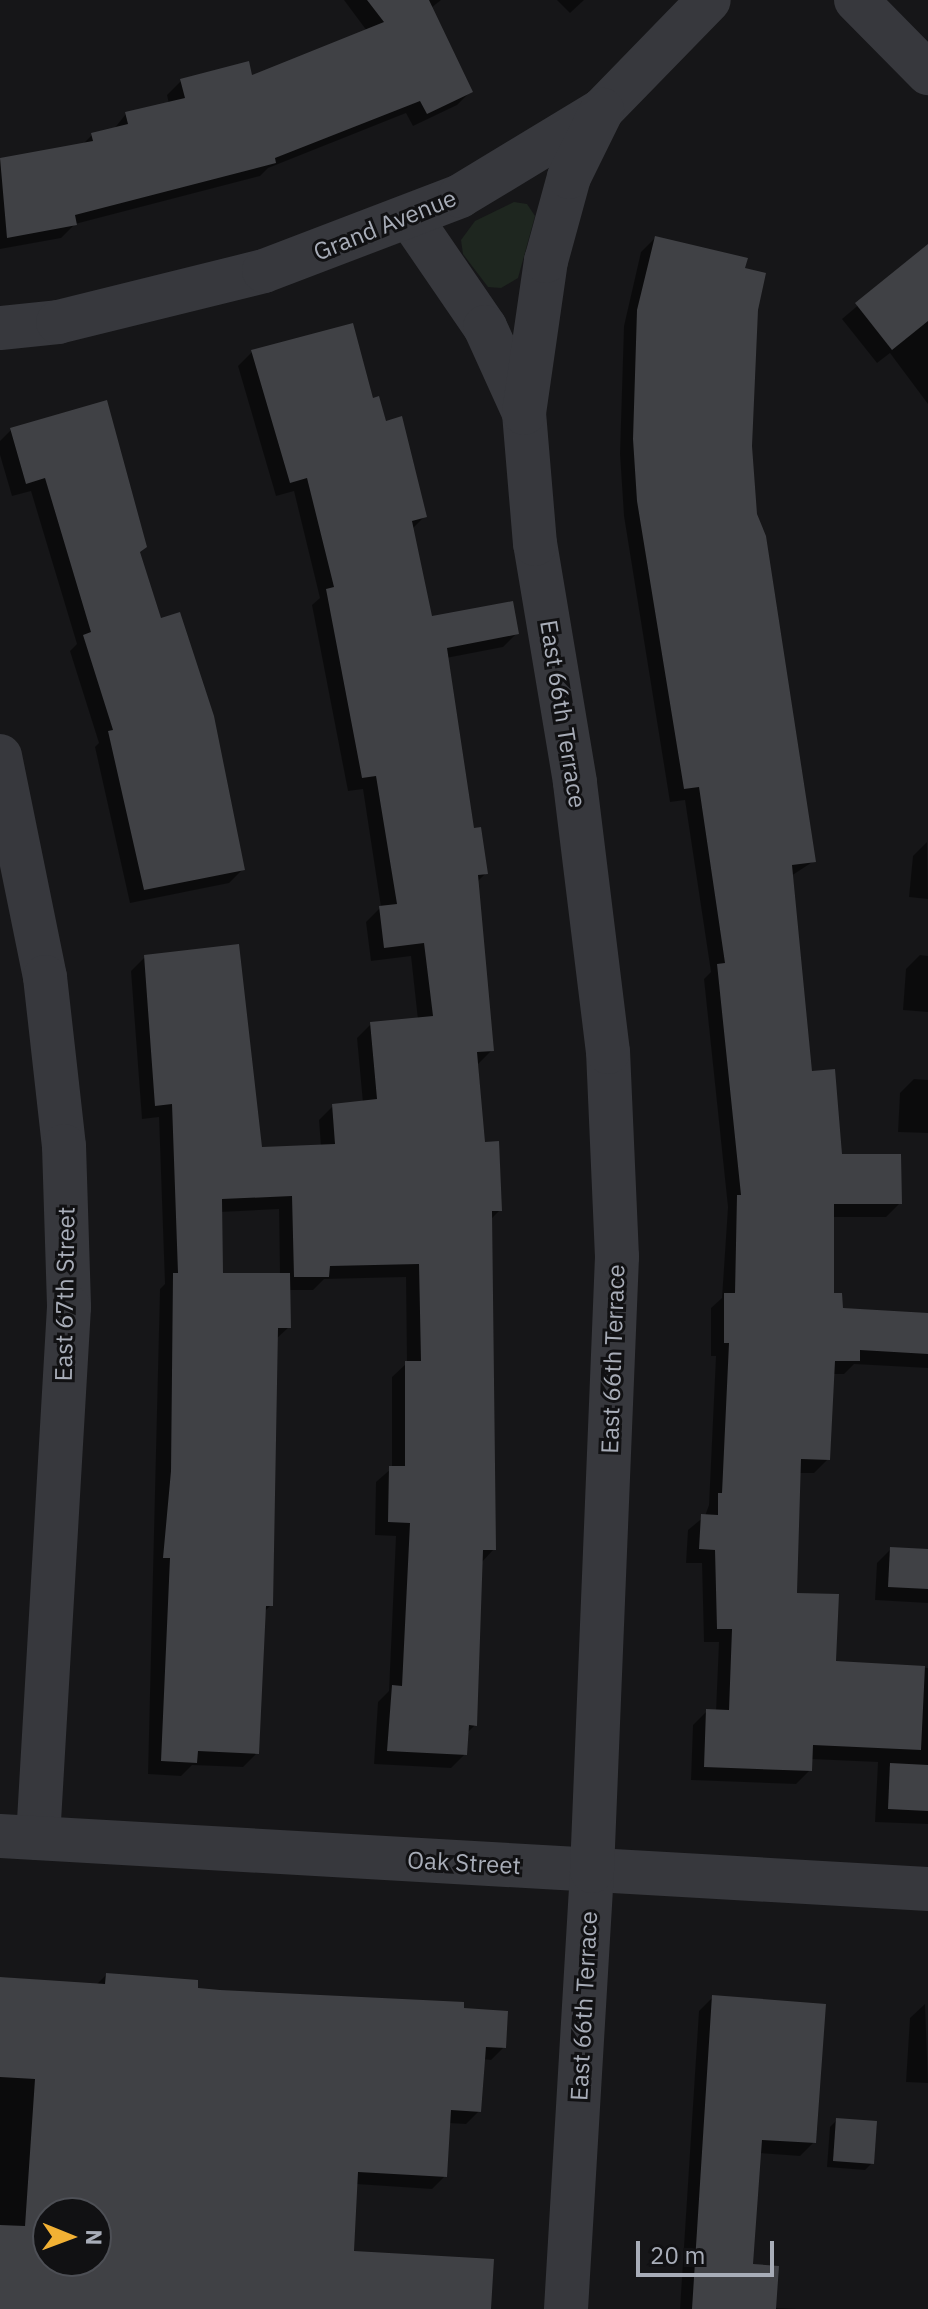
<!DOCTYPE html>
<style>
body{margin:0}
#map{position:relative;width:928px;height:2309px;overflow:hidden;background:#161618;font-family:"IBM Plex Sans",sans-serif}
div>[style]{position:absolute}
.green>*{inset:0;background:#1e261f}
.shadow>*{inset:0;background:#0007}
.building>*{inset:0;background:#404145}
.street>*{height:44px;margin:-22px;padding:0 22px;transform-origin:22px;border-radius:22px;background:#37383d}
span{translate:-50% -50%;white-space:nowrap;text-align:center;line-height:1.15;-webkit-text-stroke:6px #111113;paint-order:stroke}
.street-label{font-size:24px;color:#a8adb8}
.north{position:absolute;left:32px;top:2197px;width:80px;height:80px;box-sizing:border-box;background:#111113;border:2px solid #4d4f55;border-radius:50%;rotate:91deg;font-size:22px;font-weight:700;line-height:32px;text-align:center;color:#a8adb8}
.north::after{content:'';display:block;margin:auto;width:28px;height:36px;background:#f2b134;clip-path:polygon(50% 0,100% 100%,50% 72%,0 100%)}
.scale{position:absolute;left:636px;top:2241px;width:138px;height:36px;box-sizing:border-box;border:4px solid #a8adb8;border-top:0;padding-left:10px;font-size:24px;line-height:28px;white-space:nowrap;color:#a8adb8;-webkit-text-stroke:6px #111113;paint-order:stroke}
</style>
<div id="map">
<div class="green">
<div style="clip-path:polygon(514px 202px,527px 204px,535px 216px,518px 278px,501px 288px,488px 287px,463px 254px,461px 240px,475px 221px)"></div>
</div>
<div class="shadow">
<div style="clip-path:polygon(344px 0,441px 0,431px 8px,470px 92px,457px 105px,413px 126px,406px 113px,268px 168px,260px 176px,75px 224px,61px 238px,0 249px,0 160px,83px 144px,92px 135px,113px 130px,126px 114px,169px 104px,167px 95px,181px 81px,251px 78px,367px 31px)"></div>
<div style="clip-path:polygon(557px 0,584px 0,570px 13px)"></div>
<div style="clip-path:polygon(655px 238px,743px 269px,756px 309px,750px 446px,755px 515px,814px 861px,791px 876px,810px 1073px,840px 1156px,900px 1203px,886px 1217px,832px 1217px,832px 1295px,841px 1310px,928px 1315px,928px 1368px,854px 1364px,844px 1374px,832px 1374px,828px 1459px,814px 1473px,799px 1473px,795px 1595px,834px 1663px,928px 1668px,928px 1824px,875px 1822px,878px 1762px,811px 1759px,810px 1770px,796px 1784px,691px 1780px,693px 1725px,707px 1711px,716px 1711px,719px 1642px,704px 1642px,702px 1563px,686px 1563px,688px 1530px,705px 1516px,709px 1505px,716px 1356px,711px 1356px,711px 1308px,722px 1298px,728px 1207px,704px 979px,711px 972px,685px 800px,670px 802px,624px 516px,620px 454px,624px 326px,641px 252px)"></div>
<div style="clip-path:polygon(928px 246px,928px 404px,890px 353px,877px 363px,842px 319px)"></div>
<div style="clip-path:polygon(evenodd,252px 352px,371px 401px,424px 517px,411px 530px,430px 618px,517px 633px,503px 647px,446px 658px,472px 830px,486px 873px,476px 883px,492px 1050px,478px 1064px,483px 1144px,500px 1210px,490px 1220px,494px 1549px,481px 1563px,475px 1725px,466px 1734px,465px 1754px,451px 1768px,374px 1764px,378px 1702px,389px 1691px,396px 1536px,375px 1535px,376px 1482px,392px 1468px,392px 1377px,407px 1363px,406px 1277px,324px 1279px,313px 1290px,288px 1290px,289px 1327px,275px 1340px,271px 1605px,263px 1613px,257px 1753px,243px 1767px,192px 1765px,181px 1776px,148px 1774px,160px 1289px,165px 1284px,159px 1117px,142px 1119px,131px 971px,145px 957px,260px 1150px,321px 1147px,319px 1120px,333px 1106px,363px 1103px,357px 1038px,371px 1024px,418px 1020px,411px 956px,371px 961px,366px 922px,381px 907px,363px 789px,348px 791px,312px 605px,320px 598px,294px 491px,276px 496px,238px 366px,252px 352px,279px 1209px,280px 1275px,221px 1275px,220px 1212px,279px 1209px)"></div>
<div style="clip-path:polygon(11px 430px,139px 553px,243px 869px,229px 883px,130px 903px,95px 747px,99px 743px,70px 651px,77px 644px,31px 491px,12px 496px,0 455px,0 441px)"></div>
<div style="clip-path:polygon(927px 842px,928px 899px,909px 897px,913px 856px)"></div>
<div style="clip-path:polygon(920px 955px,928px 956px,928px 1012px,903px 1010px,906px 969px)"></div>
<div style="clip-path:polygon(914px 1079px,928px 1080px,928px 1133px,898px 1132px,900px 1093px)"></div>
<div style="clip-path:polygon(891px 1549px,928px 1551px,928px 1603px,875px 1600px,877px 1563px)"></div>
<div style="clip-path:polygon(evenodd,106px 1975px,196px 1989px,462px 2010px,504px 2047px,491px 2060px,483px 2059px,479px 2111px,466px 2124px,448px 2123px,445px 2176px,432px 2189px,356px 2184px,352px 2252px,489px 2309px,0 2309px,0 1977px,96px 1985px,106px 1975px,48px 2213px,96px 2213px,96px 2261px,48px 2261px,48px 2213px)"></div>
<div style="clip-path:polygon(713px 1997px,814px 2142px,800px 2156px,759px 2153px,751px 2266px,774px 2308px,797px 2309px,680px 2309px,699px 2011px)"></div>
<div style="clip-path:polygon(925px 2004px,928px 2083px,906px 2082px,910px 2018px)"></div>
<div style="clip-path:polygon(837px 2120px,872px 2163px,865px 2170px,827px 2167px,830px 2127px)"></div>
</div>
<div class="building">
<div style="clip-path:polygon(367px 0,429px 0,473px 92px,427px 114px,420px 101px,275px 158px,276px 163px,75px 215px,77px 225px,7px 238px,0 158px,93px 141px,91px 133px,128px 124px,125px 112px,185px 98px,180px 79px,249px 61px,252px 75px,384px 22px)"></div>
<div style="clip-path:polygon(655px 236px,748px 258px,745px 268px,766px 273px,758px 310px,752px 446px,757px 514px,766px 536px,816px 862px,792px 865px,812px 1071px,835px 1069px,842px 1154px,901px 1154px,902px 1204px,834px 1204px,834px 1293px,842px 1293px,843px 1308px,928px 1313px,928px 1354px,860px 1350px,860px 1361px,835px 1361px,830px 1460px,801px 1459px,797px 1593px,839px 1594px,836px 1661px,925px 1666px,921px 1750px,813px 1745px,812px 1771px,704px 1767px,706px 1709px,729px 1710px,732px 1629px,717px 1629px,715px 1550px,699px 1549px,701px 1514px,718px 1515px,718px 1493px,722px 1493px,729px 1343px,724px 1343px,724px 1293px,735px 1293px,737px 1195px,741px 1195px,717px 964px,725px 963px,699px 787px,684px 789px,637px 501px,633px 439px,637px 310px)"></div>
<div style="clip-path:polygon(928px 244px,928px 321px,892px 350px,855px 303px)"></div>
<div style="clip-path:polygon(353px 323px,373px 398px,379px 396px,386px 421px,402px 416px,427px 517px,412px 521px,432px 616px,513px 601px,519px 634px,447px 648px,474px 828px,481px 827px,488px 874px,478px 875px,494px 1051px,477px 1052px,485px 1142px,499px 1141px,502px 1211px,492px 1211px,496px 1550px,483px 1550px,477px 1726px,469px 1725px,467px 1755px,387px 1751px,392px 1685px,402px 1686px,410px 1523px,388px 1522px,389px 1466px,405px 1466px,405px 1361px,421px 1361px,419px 1264px,330px 1266px,329px 1277px,294px 1277px,292px 1196px,222px 1199px,223px 1273px,290px 1273px,291px 1328px,278px 1328px,273px 1606px,266px 1606px,259px 1754px,198px 1751px,197px 1763px,161px 1761px,170px 1558px,163px 1558px,171px 1471px,173px 1273px,178px 1273px,172px 1104px,155px 1106px,144px 955px,239px 944px,262px 1147px,335px 1144px,332px 1104px,377px 1099px,370px 1022px,433px 1016px,424px 943px,384px 948px,379px 906px,397px 904px,376px 776px,362px 778px,326px 589px,334px 587px,307px 478px,290px 483px,251px 350px)"></div>
<div style="clip-path:polygon(107px 400px,147px 547px,140px 552px,161px 618px,180px 612px,214px 716px,245px 870px,144px 890px,108px 731px,113px 730px,83px 635px,91px 632px,45px 478px,26px 484px,10px 428px)"></div>
<div style="clip-path:polygon(890px 1547px,928px 1549px,928px 1589px,888px 1587px)"></div>
<div style="clip-path:polygon(890px 1763px,928px 1765px,928px 1811px,888px 1809px)"></div>
<div style="clip-path:polygon(evenodd,106px 1973px,198px 1980px,198px 1988px,220px 1990px,464px 2002px,464px 2008px,508px 2011px,506px 2048px,486px 2047px,481px 2112px,451px 2110px,447px 2177px,358px 2172px,354px 2251px,494px 2259px,491px 2309px,0 2309px,0 2225px,25px 2226px,35px 2079px,0 2077px,0 1977px,105px 1984px,106px 1973px,48px 2213px,96px 2213px,96px 2261px,48px 2261px,48px 2213px)"></div>
<div style="clip-path:polygon(712px 1995px,826px 2004px,816px 2143px,762px 2140px,753px 2264px,779px 2266px,776px 2309px,692px 2309px)"></div>
<div style="clip-path:polygon(836px 2118px,877px 2121px,874px 2164px,833px 2161px)"></div>
</div>
<div class="street">
<div style="left:856px;top:0;width:103px;rotate:45.4deg"></div>
<div style="left:411px;top:219px;width:131px;rotate:55.6deg"></div>
<div style="left:485px;top:327px;width:94px;rotate:65.6deg"></div>
<div style="left:0;top:328px;width:58px;rotate:-5.9deg"></div>
<div style="left:58px;top:322px;width:212px;rotate:-13.9deg"></div>
<div style="left:264px;top:271px;width:210px;rotate:-20.9deg"></div>
<div style="left:460px;top:196px;width:166px;rotate:-31.2deg"></div>
<div style="left:602px;top:110px;width:153px;rotate:-45.8deg"></div>
<div style="left:0;top:756px;width:226px;rotate:78.5deg"></div>
<div style="left:45px;top:977px;width:170px;rotate:83.6deg"></div>
<div style="left:64px;top:1146px;width:161px;rotate:88.2deg"></div>
<div style="left:69px;top:1307px;width:532px;rotate:93.34deg"></div>
<div style="left:0;top:1836px;width:930px;rotate:3.27deg"></div>
<div style="left:566px;top:2309px;width:439px;rotate:-86.6deg"></div>
<div style="left:592px;top:1871px;width:615px;rotate:-87.67deg"></div>
<div style="left:617px;top:1257px;width:205px;rotate:-92.5deg"></div>
<div style="left:608px;top:1052px;width:272px;rotate:-97deg"></div>
<div style="left:575px;top:782px;width:241px;rotate:-99.5deg"></div>
<div style="left:535px;top:544px;width:131px;rotate:-94.8deg"></div>
<div style="left:524px;top:413px;width:154px;rotate:-81.8deg"></div>
<div style="left:546px;top:261px;width:87px;rotate:-74.7deg"></div>
<div style="left:569px;top:177px;width:75px;rotate:-63.8deg"></div>
</div>
<div class="street-label">
<span style="left:385px;top:225px;rotate:-22deg">Grand Avenue</span>
<span style="left:563px;top:714px;rotate:81deg">East 66th Terrace</span>
<span style="left:65px;top:1294px;rotate:-89deg">East 67th Street</span>
<span style="left:613px;top:1359px;rotate:-88deg">East 66th Terrace</span>
<span style="left:464px;top:1863px;rotate:3deg">Oak Street</span>
<span style="left:584px;top:2006px;rotate:-87deg">East 66th Terrace</span>
</div>
<div class="north">N</div>
<div class="scale">20 m</div>
</div>
